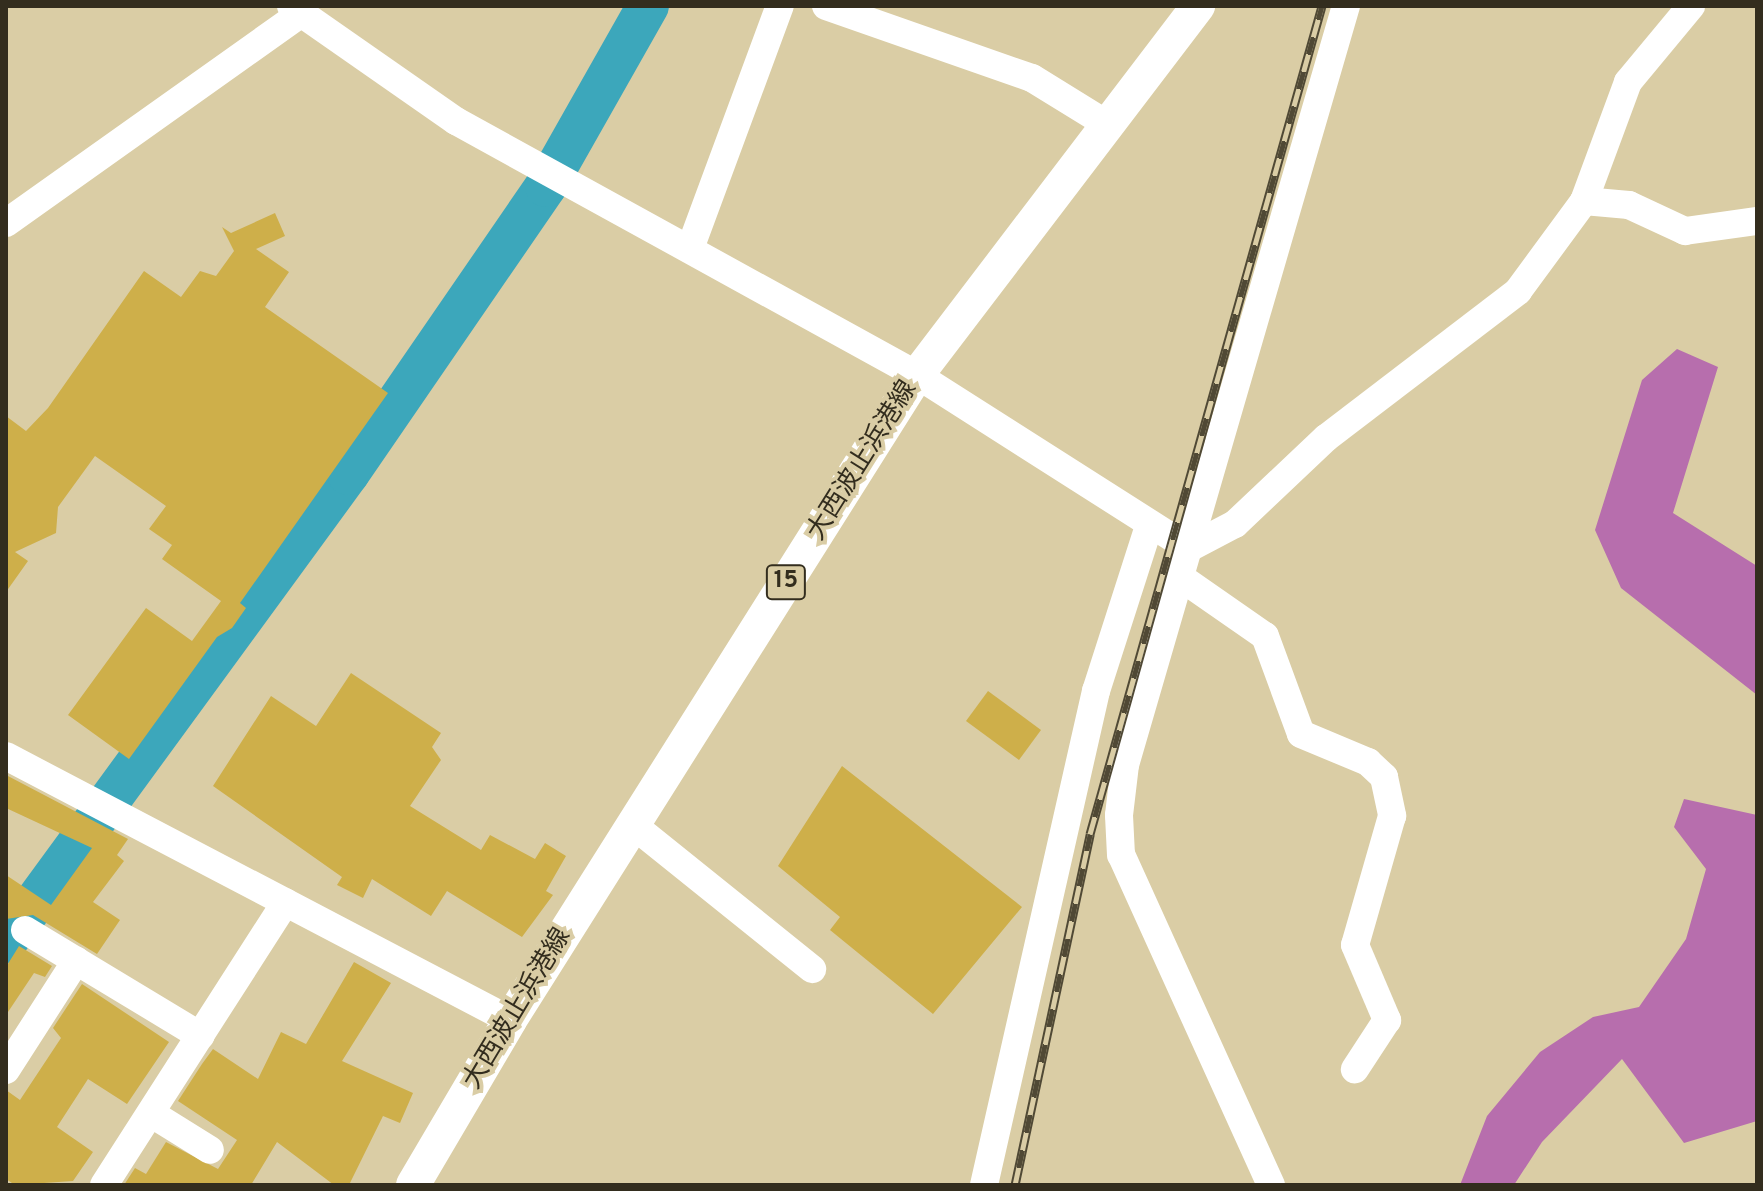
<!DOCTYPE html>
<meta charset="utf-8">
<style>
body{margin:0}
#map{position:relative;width:1763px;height:1191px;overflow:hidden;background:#dacda5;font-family:Overpass,"Noto Sans JP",sans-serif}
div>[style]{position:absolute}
.forest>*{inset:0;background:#b76ead}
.river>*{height:42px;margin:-21px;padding:0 21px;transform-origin:21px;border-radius:21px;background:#3ca7bb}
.building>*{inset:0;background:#ceaf4a}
.minor>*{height:28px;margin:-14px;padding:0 14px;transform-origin:14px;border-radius:14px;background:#fff}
.major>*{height:34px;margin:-17px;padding:0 17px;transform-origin:17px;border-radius:17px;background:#fff}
.rail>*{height:9px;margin-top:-4.5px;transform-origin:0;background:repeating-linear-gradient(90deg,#dacda5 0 18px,#504935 0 36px);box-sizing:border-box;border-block:2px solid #504935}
span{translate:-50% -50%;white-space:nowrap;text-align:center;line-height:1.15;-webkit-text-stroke:8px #dacda5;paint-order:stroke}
.shield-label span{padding:2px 6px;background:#dacda5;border:2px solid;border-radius:6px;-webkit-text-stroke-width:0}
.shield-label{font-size:24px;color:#332d1e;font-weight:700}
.street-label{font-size:26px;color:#332d1e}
.frame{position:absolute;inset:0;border:8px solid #332d1e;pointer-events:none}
</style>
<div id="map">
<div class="forest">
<div style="clip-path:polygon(1677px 349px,1718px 367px,1673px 513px,1757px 566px,1757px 695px,1621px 588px,1595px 530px,1642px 380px)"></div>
<div style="clip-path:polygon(1684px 799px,1757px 815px,1757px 1121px,1684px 1143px,1622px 1059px,1542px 1142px,1514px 1185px,1460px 1185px,1487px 1116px,1540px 1052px,1593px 1017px,1639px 1007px,1686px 939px,1706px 869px,1674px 827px)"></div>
</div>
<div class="river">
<div style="left:6px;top:942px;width:580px;rotate:-53.84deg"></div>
<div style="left:348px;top:474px;width:349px;rotate:-55.5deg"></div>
<div style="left:546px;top:186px;width:207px;rotate:-60.5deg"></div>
</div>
<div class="building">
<div style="clip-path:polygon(275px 213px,285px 236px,256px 249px,289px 272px,265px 307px,388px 393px,240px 603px,246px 608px,232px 628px,217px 637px,129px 759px,68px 715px,146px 608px,192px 641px,221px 601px,162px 559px,172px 545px,149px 529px,166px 506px,95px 456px,58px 507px,56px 533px,15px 552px,28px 561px,6px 592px,6px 416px,26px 431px,48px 408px,144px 271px,181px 297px,200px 271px,216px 276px,234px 251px,222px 227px,231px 233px)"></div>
<div style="clip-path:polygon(351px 673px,441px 733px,432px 747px,441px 760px,410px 806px,481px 850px,490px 835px,535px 859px,545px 843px,566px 856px,546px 891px,553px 895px,522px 937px,447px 891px,431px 916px,372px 879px,363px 898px,337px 885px,342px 877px,213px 786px,271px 696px,316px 726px)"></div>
<div style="clip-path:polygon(988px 691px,1041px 730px,1019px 760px,966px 721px)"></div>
<div style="clip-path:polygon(842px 766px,1022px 907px,933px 1014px,830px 930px,840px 917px,778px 866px)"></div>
<div style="clip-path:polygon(6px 775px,128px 839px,117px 855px,124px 861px,93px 902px,120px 920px,97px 954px,33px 915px,6px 919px,6px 875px,51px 905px,92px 848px,6px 808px)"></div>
<div style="clip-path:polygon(19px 946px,52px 966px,45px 977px,34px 973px,6px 1015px,6px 967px)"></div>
<div style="clip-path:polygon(354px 962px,391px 983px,342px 1061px,413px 1093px,400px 1123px,383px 1116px,349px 1185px,334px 1185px,277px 1142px,251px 1185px,124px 1185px,135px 1168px,146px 1174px,166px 1142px,218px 1169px,237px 1140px,178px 1101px,202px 1064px,213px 1049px,258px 1079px,281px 1032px,306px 1044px)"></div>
<div style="clip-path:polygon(82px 984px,169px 1042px,127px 1104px,88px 1079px,57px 1127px,93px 1152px,73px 1181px,15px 1185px,6px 1179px,6px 1090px,20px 1100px,61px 1038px,53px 1028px)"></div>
</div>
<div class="minor">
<div style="left:291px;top:6px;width:201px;rotate:34.9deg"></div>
<div style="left:456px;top:121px;width:526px;rotate:28.85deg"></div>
<div style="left:917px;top:375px;width:322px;rotate:32.5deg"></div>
<div style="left:826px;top:6px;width:218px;rotate:19.3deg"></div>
<div style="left:1032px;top:78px;width:86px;rotate:31.7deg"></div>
<div style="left:1584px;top:201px;width:45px;rotate:5.1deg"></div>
<div style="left:1629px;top:205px;width:62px;rotate:24.9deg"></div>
<div style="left:1685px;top:231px;width:73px;rotate:-7.9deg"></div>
<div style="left:6px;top:223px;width:362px;rotate:-35.4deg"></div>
<div style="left:691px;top:246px;width:256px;rotate:-69.7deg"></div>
<div style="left:1189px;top:548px;width:52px;rotate:-27.6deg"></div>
<div style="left:1235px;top:524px;width:125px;rotate:-43.4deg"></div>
<div style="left:1326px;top:438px;width:242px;rotate:-37.4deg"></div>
<div style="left:1518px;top:291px;width:112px;rotate:-53.7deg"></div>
<div style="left:1584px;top:201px;width:127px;rotate:-69.7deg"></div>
<div style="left:1628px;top:82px;width:99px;rotate:-50.3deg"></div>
<div style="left:1180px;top:577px;width:103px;rotate:34.8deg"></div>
<div style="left:1265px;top:636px;width:104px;rotate:69.8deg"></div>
<div style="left:1301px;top:734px;width:73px;rotate:22.7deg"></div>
<div style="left:1368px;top:762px;width:22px;rotate:43deg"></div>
<div style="left:1384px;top:777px;width:40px;rotate:78deg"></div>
<div style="left:1392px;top:816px;width:134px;rotate:106deg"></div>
<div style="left:1355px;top:945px;width:82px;rotate:66.9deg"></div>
<div style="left:1387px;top:1020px;width:59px;rotate:123.1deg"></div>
<div style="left:6px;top:756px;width:569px;rotate:27.65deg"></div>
<div style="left:633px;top:825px;width:230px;rotate:38.8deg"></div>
<div style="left:25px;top:930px;width:205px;rotate:31.1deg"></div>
<div style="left:6px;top:1070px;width:130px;rotate:-57.3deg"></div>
<div style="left:152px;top:1114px;width:68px;rotate:31.8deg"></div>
<div style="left:104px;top:1185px;width:336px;rotate:-57.3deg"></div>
<div style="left:984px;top:1185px;width:507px;rotate:-77.23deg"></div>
<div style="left:1096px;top:691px;width:173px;rotate:-72.2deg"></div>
<div style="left:1271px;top:1185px;width:362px;rotate:-114.4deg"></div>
<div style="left:1121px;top:855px;width:40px;rotate:-92.9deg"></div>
<div style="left:1119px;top:815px;width:50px;rotate:-83.2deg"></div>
<div style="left:1125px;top:765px;width:791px;rotate:-73.77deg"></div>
</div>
<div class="major">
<div style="left:413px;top:1185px;width:191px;rotate:-59.5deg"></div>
<div style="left:510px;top:1020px;width:763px;rotate:-57.75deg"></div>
<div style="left:917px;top:375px;width:464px;rotate:-52.7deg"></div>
</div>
<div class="rail">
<div style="left:1015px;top:1185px;width:359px;rotate:-77.9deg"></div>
<div style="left:1090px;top:834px;width:860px;rotate:-74.35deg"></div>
</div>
<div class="shield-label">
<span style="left:786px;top:582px">15</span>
</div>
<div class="street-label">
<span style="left:863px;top:461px;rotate:-58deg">大西波止浜港線</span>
<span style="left:518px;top:1009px;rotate:-59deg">大西波止浜港線</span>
</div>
<div class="frame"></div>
</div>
